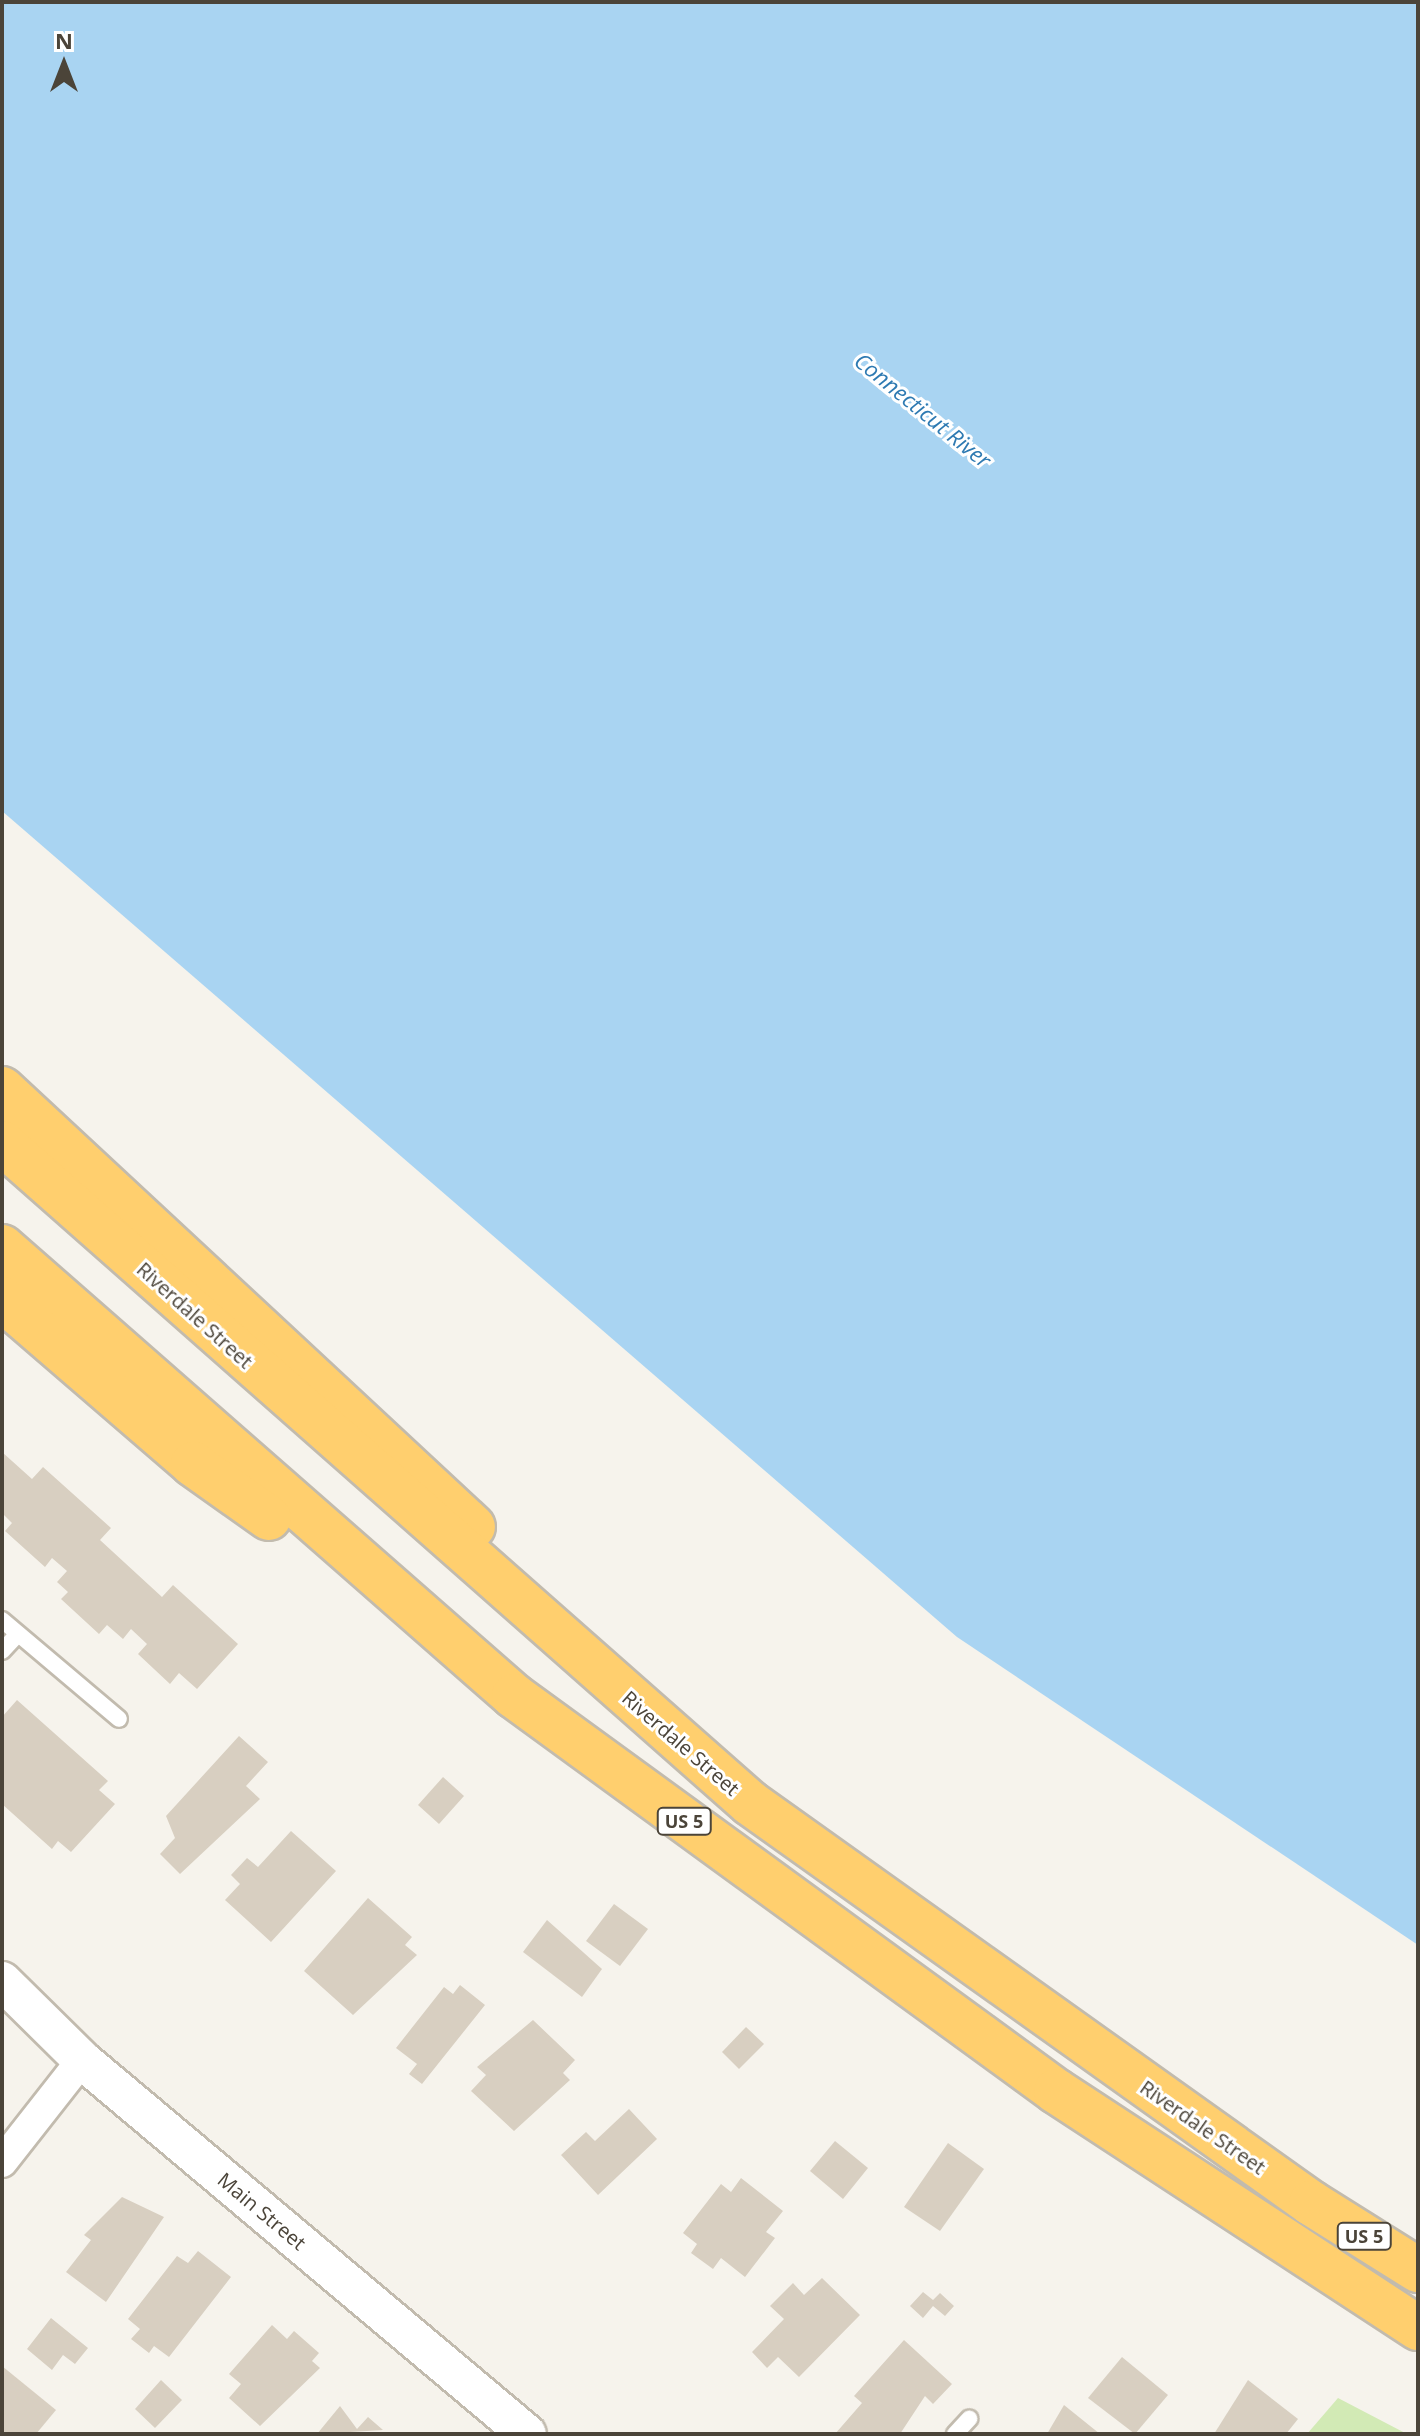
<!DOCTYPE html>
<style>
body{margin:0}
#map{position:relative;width:1420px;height:2436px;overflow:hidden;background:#f6f3ec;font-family:"Open Sans",sans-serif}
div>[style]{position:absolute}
.green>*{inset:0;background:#d2eab5}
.water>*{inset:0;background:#a9d4f2}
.building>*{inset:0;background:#d8cfc1}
.roads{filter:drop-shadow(2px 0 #c2bbae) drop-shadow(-2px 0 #c2bbae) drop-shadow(0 2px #c2bbae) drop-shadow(0 -2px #c2bbae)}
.service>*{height:16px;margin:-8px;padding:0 8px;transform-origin:8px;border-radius:8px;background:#fff}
.minor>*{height:30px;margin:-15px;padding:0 15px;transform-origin:15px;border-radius:15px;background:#fff}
.tertiary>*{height:38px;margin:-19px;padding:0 19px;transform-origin:19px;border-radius:19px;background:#fff}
.motorway>*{height:44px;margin:-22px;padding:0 22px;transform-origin:22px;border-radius:22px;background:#ffcf6e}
span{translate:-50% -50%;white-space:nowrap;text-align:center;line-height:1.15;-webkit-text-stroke:6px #fff;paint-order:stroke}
.shield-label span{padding:2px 6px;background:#fff;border:2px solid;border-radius:6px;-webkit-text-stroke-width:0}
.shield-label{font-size:18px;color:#4b4439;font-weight:700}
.street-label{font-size:20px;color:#4b4439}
.water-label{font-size:22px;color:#2e7ab2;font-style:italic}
.frame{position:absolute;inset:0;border:4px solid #4b4439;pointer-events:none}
.north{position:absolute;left:24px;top:24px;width:80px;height:80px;-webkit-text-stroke:6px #fff;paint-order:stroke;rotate:0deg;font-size:22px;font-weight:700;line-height:32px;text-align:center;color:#4b4439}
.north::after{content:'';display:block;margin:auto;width:28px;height:36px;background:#4b4439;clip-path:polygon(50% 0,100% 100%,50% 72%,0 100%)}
</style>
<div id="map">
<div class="green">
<div style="clip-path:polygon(1338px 2398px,1407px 2434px,1307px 2434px)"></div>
</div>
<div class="water">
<div style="clip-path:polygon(2px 2px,1418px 2px,1418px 1945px,957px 1637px,2px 811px)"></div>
</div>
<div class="building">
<div style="clip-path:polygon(2px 1452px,32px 1479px,43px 1467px,111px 1528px,100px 1540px,162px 1597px,173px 1585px,238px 1644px,197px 1689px,179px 1673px,170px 1684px,138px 1654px,147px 1644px,131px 1629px,123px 1639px,107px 1625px,99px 1634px,61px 1599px,68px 1592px,57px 1582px,67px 1571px,52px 1558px,45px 1567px,5px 1531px,12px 1523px,2px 1513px)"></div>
<div style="clip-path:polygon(17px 1700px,108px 1781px,99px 1790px,115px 1804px,71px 1852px,58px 1841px,52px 1849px,2px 1804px,2px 1717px)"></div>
<div style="clip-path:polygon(239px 1736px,268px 1762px,246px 1786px,260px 1799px,180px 1874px,160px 1854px,175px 1838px,166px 1816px)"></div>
<div style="clip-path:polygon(443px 1777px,464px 1796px,439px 1824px,418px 1805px)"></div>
<div style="clip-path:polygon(291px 1831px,336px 1871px,271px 1942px,225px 1900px,240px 1884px,231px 1875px,247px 1858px,258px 1867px)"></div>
<div style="clip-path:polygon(368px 1898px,412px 1937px,405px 1945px,417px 1955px,353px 2015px,304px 1971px)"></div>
<div style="clip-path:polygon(614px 1904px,648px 1929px,620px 1966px,586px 1941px)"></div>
<div style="clip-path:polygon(547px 1920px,602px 1969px,582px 1997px,523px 1952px)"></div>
<div style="clip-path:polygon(460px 1985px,485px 2005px,422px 2084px,409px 2074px,417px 2064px,396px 2048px,444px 1987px,453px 1994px)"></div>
<div style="clip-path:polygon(533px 2020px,575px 2060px,563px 2073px,570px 2080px,514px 2131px,471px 2091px,486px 2075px,477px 2067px)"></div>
<div style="clip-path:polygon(746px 2027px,764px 2044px,739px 2069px,722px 2052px)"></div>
<div style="clip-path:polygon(629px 2109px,657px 2139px,598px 2195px,561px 2155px,586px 2132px,595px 2141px)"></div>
<div style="clip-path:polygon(835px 2141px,868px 2168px,843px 2199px,810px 2171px)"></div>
<div style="clip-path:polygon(948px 2143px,984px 2169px,940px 2231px,904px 2207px)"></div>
<div style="clip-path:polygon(741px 2178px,783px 2211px,766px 2232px,775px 2238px,745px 2277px,721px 2258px,713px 2269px,691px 2253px,697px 2244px,683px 2233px,721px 2184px,731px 2192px)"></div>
<div style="clip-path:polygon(122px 2197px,164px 2217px,106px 2302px,66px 2272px,91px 2240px,84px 2235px)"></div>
<div style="clip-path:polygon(198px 2251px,231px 2277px,169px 2357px,154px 2346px,149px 2353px,131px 2339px,140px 2329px,128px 2319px,177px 2256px,188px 2263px)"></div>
<div style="clip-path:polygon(822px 2278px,860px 2315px,799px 2377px,778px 2357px,767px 2368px,752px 2352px,784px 2319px,770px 2306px,793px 2283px,804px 2295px)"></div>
<div style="clip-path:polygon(923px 2292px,933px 2300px,940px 2293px,954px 2306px,945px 2316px,933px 2306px,923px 2318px,910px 2306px)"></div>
<div style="clip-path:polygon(51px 2318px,88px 2348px,75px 2364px,63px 2355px,52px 2370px,27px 2349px)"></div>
<div style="clip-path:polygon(272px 2325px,287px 2339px,294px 2331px,319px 2353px,312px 2361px,320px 2368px,260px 2426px,229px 2398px,241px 2384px,229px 2374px)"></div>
<div style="clip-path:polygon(904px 2340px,952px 2384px,933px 2404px,925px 2396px,900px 2434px,835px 2434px,862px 2403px,854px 2396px)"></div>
<div style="clip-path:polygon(1122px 2357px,1168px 2395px,1135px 2434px,1088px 2398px)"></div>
<div style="clip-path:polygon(2px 2366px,56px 2410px,36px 2434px,2px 2434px)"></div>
<div style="clip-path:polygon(161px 2380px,182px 2400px,155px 2428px,135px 2409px)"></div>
<div style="clip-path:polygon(1248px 2380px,1298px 2419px,1286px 2434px,1214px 2434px)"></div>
<div style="clip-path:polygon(1064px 2405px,1100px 2434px,1047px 2434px)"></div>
<div style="clip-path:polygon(340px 2406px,357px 2429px,368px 2417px,383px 2430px,317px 2434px)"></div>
</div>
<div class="roads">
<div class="service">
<div style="left:2px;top:1620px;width:153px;rotate:40.2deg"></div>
<div style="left:2px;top:1651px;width:23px;rotate:-47deg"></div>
<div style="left:955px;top:2434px;width:21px;rotate:-47deg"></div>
</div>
<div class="minor">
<div style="left:2px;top:2162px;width:130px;rotate:-51.9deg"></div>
</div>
<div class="tertiary">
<div style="left:2px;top:1981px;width:112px;rotate:44.6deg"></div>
<div style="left:82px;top:2060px;width:581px;rotate:40.05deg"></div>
</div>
<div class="motorway">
<div style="left:2px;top:1089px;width:643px;rotate:42.92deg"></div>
<div style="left:2px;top:1143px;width:998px;rotate:41.42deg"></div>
<div style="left:750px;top:1803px;width:689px;rotate:35.49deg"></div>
<div style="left:1311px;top:2203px;width:126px;rotate:32.1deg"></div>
<div style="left:2px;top:1247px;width:681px;rotate:41.25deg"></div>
<div style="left:514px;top:1696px;width:671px;rotate:36.08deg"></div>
<div style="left:1056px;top:2091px;width:433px;rotate:33.2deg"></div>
<div style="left:2px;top:1299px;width:252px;rotate:40.8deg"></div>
<div style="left:193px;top:1464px;width:93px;rotate:35.4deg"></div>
</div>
</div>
<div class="shield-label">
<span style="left:684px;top:1821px">US 5</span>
<span style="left:1364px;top:2236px">US 5</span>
</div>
<div class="street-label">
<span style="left:195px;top:1315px;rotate:42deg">Riverdale Street</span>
<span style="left:681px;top:1743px;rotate:41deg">Riverdale Street</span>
<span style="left:1203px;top:2127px;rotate:35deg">Riverdale Street</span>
<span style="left:262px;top:2211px;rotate:40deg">Main Street</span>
</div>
<div class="water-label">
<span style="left:923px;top:410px;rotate:39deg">Connecticut River</span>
</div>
<div class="frame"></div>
<div class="north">N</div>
</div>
